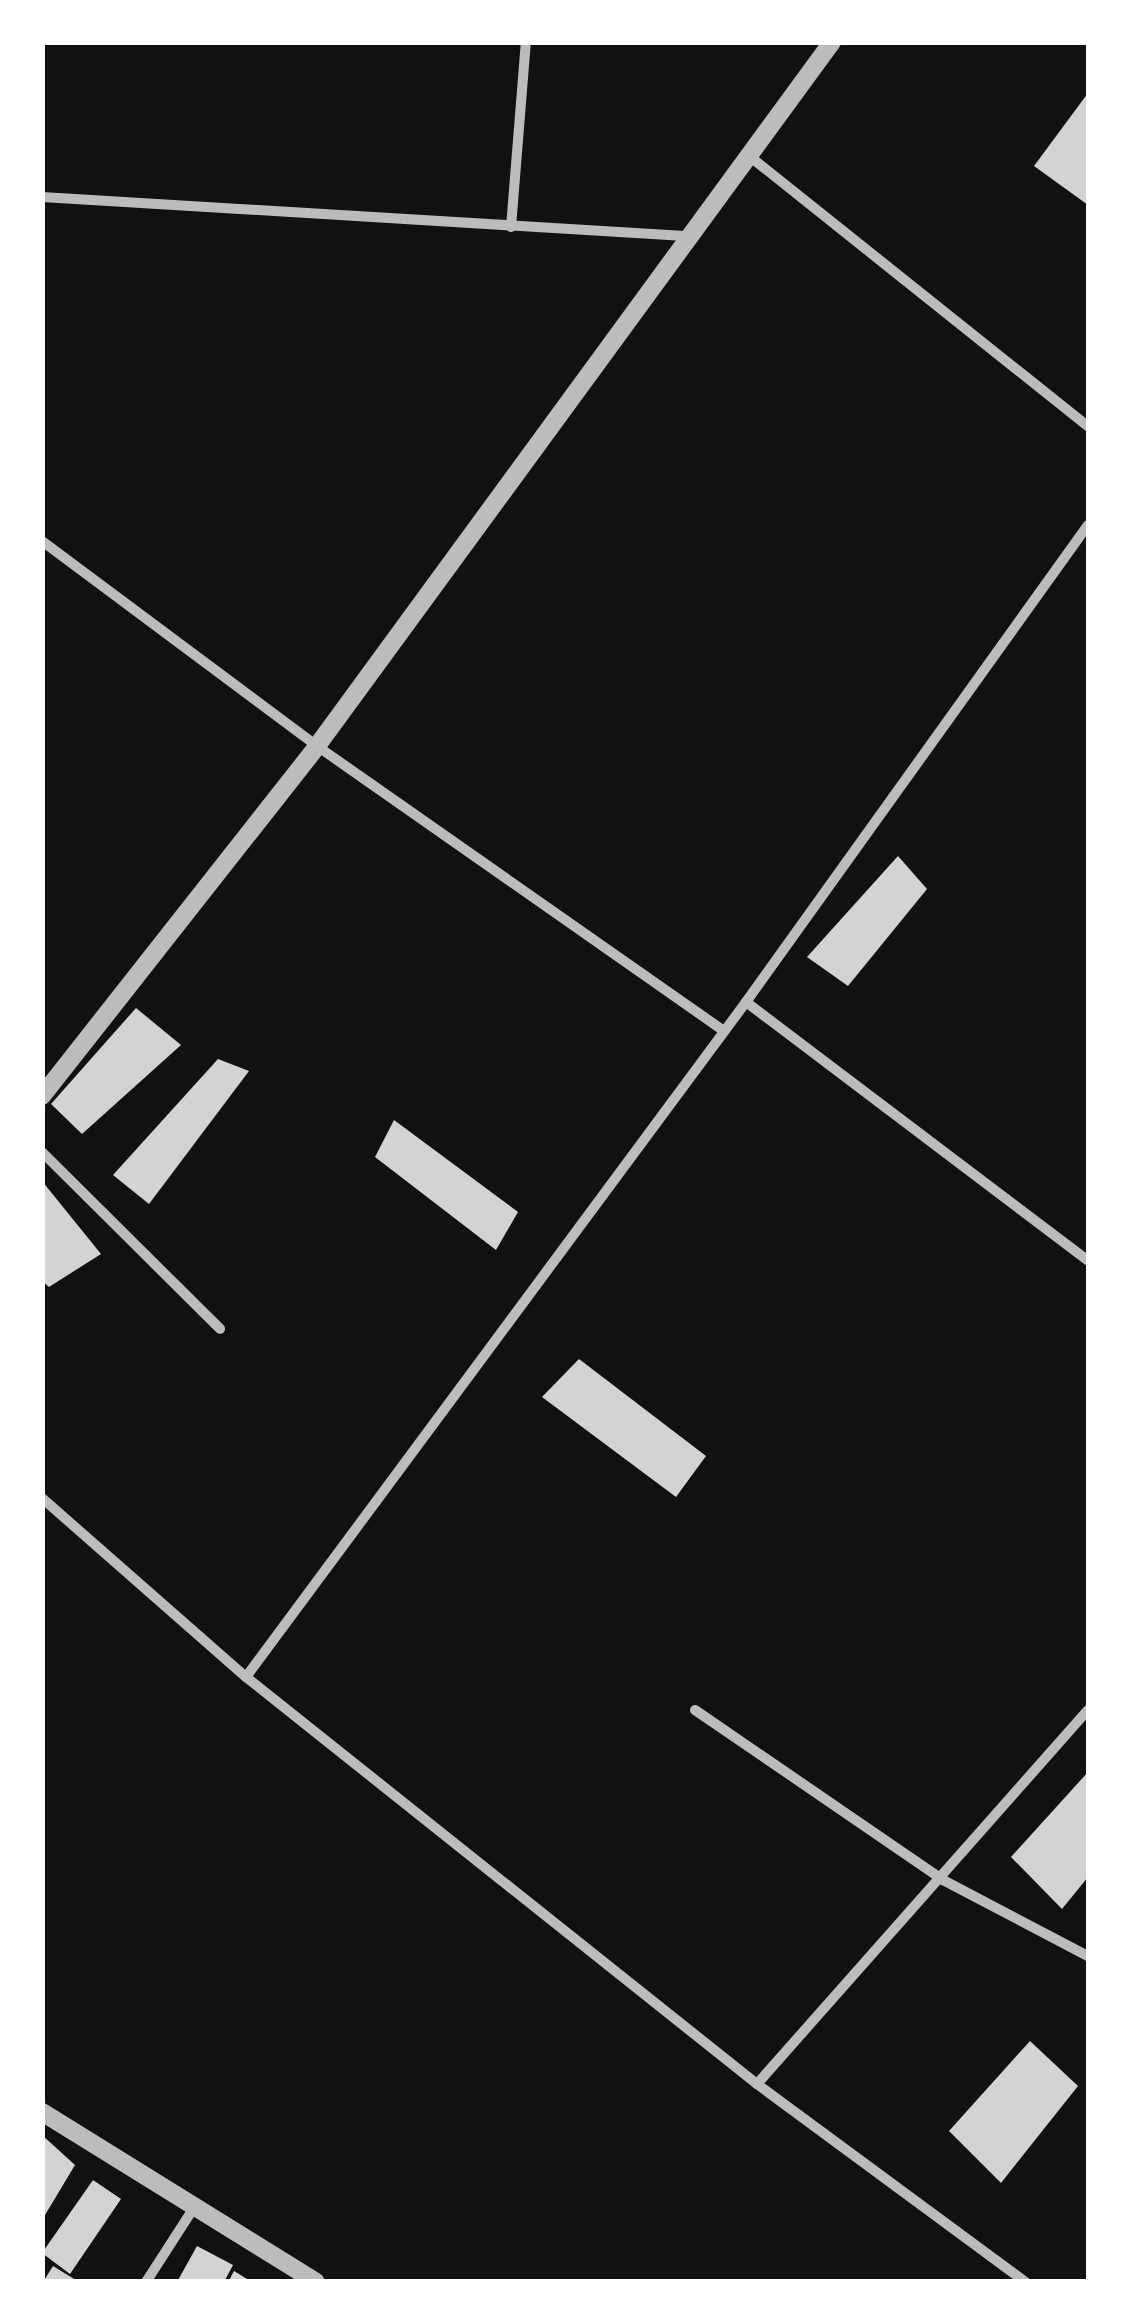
<!DOCTYPE html>
<style>
body{margin:0}
#map{position:relative;width:1131px;height:2324px;overflow:hidden;background:#111;font-family:Raleway,sans-serif}
div>[style]{position:absolute}
.building>*{inset:0;background:#d3d3d3}
.minor>*{height:10px;margin:-5px;padding:0 5px;transform-origin:5px;border-radius:5px;background:#bcbcbc}
.tertiary>*{height:18px;margin:-9px;padding:0 9px;transform-origin:9px;border-radius:9px;background:#bcbcbc}
span{translate:-50% -50%;white-space:nowrap;text-align:center;line-height:1.15;-webkit-text-stroke:10px #fff;paint-order:stroke}
.frame{position:absolute;inset:0;border:45px solid #fff;pointer-events:none}
</style>
<div id="map">
<div class="building">
<div style="clip-path:polygon(1088px 93px,1088px 205px,1034px 166px)"></div>
<div style="clip-path:polygon(898px 856px,927px 889px,848px 986px,807px 957px)"></div>
<div style="clip-path:polygon(136px 1008px,181px 1045px,82px 1134px,51px 1104px)"></div>
<div style="clip-path:polygon(218px 1059px,249px 1071px,149px 1204px,113px 1175px)"></div>
<div style="clip-path:polygon(394px 1120px,518px 1212px,496px 1250px,375px 1157px)"></div>
<div style="clip-path:polygon(42px 1181px,101px 1254px,49px 1287px,42px 1281px)"></div>
<div style="clip-path:polygon(579px 1359px,706px 1456px,676px 1497px,542px 1397px)"></div>
<div style="clip-path:polygon(1088px 1772px,1088px 1877px,1062px 1909px,1011px 1857px)"></div>
<div style="clip-path:polygon(1030px 2041px,1078px 2086px,1001px 2183px,949px 2131px)"></div>
<div style="clip-path:polygon(42px 2135px,75px 2165px,42px 2220px)"></div>
<div style="clip-path:polygon(93px 2180px,121px 2199px,70px 2274px,42px 2253px)"></div>
<div style="clip-path:polygon(197px 2246px,233px 2265px,224px 2282px,177px 2282px)"></div>
<div style="clip-path:polygon(53px 2266px,79px 2282px,43px 2282px)"></div>
<div style="clip-path:polygon(234px 2271px,252px 2282px,228px 2282px)"></div>
</div>
<div class="minor">
<div style="left:748px;top:155px;width:435px;rotate:38.6deg"></div>
<div style="left:42px;top:197px;width:644px;rotate:3.47deg"></div>
<div style="left:511px;top:227px;width:186px;rotate:-85.4deg"></div>
<div style="left:42px;top:541px;width:343px;rotate:36.7deg"></div>
<div style="left:317px;top:746px;width:497px;rotate:35deg"></div>
<div style="left:746px;top:1002px;width:429px;rotate:37.1deg"></div>
<div style="left:42px;top:1152px;width:251px;rotate:44.8deg"></div>
<div style="left:42px;top:1498px;width:271px;rotate:41.3deg"></div>
<div style="left:246px;top:1677px;width:653px;rotate:38.54deg"></div>
<div style="left:757px;top:2084px;width:334px;rotate:36.4deg"></div>
<div style="left:246px;top:1677px;width:840px;rotate:-53.47deg"></div>
<div style="left:746px;top:1002px;width:587px;rotate:-54.36deg"></div>
<div style="left:695px;top:1710px;width:301px;rotate:34.4deg"></div>
<div style="left:943px;top:1880px;width:164px;rotate:27.7deg"></div>
<div style="left:757px;top:2084px;width:499px;rotate:-48.5deg"></div>
<div style="left:146px;top:2282px;width:90px;rotate:-57.2deg"></div>
</div>
<div class="tertiary">
<div style="left:42px;top:1096px;width:445px;rotate:-51.8deg"></div>
<div style="left:317px;top:746px;width:872px;rotate:-53.81deg"></div>
<div style="left:42px;top:2112px;width:322px;rotate:31.8deg"></div>
</div>
<div class="frame"></div>
</div>
